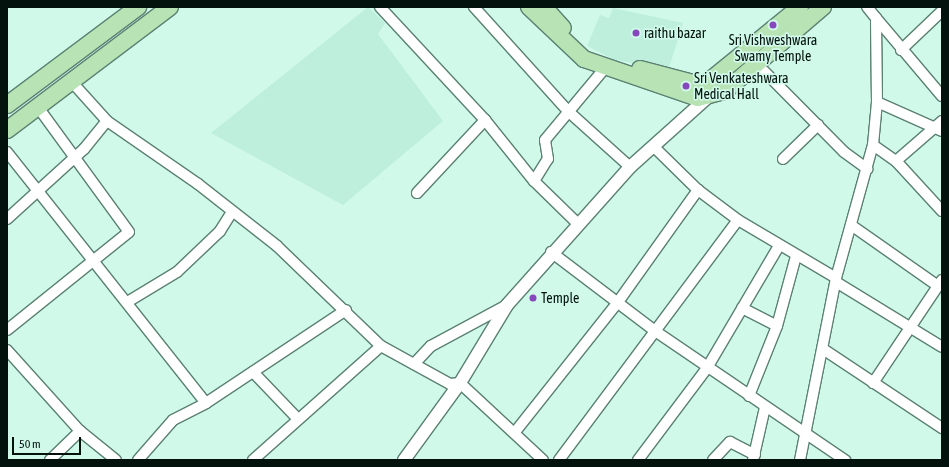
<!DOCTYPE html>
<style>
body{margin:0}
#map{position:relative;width:949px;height:467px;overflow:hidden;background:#d0f9ea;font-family:"Asap Condensed",sans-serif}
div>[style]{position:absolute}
.built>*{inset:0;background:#bdefdc}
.roads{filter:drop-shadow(1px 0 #5b8173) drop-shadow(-1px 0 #5b8173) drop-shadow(0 1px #5b8173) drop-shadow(0 -1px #5b8173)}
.minor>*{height:10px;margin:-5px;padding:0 5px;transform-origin:5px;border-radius:5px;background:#fff}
.tertiary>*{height:12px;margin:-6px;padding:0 6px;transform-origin:6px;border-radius:6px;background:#fff}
.trunk>*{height:16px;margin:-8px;padding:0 8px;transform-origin:8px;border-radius:8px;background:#b8e3b4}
.dots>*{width:11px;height:11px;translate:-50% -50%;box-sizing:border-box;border:2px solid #d0f9ea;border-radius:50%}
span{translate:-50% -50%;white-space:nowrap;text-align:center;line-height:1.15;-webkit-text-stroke:3.5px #d0f9ea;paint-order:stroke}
.poi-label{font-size:14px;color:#04120e}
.left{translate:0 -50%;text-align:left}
.frame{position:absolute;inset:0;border:8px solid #04120e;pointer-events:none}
.scale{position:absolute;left:12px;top:437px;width:69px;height:18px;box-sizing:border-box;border:2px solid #04120e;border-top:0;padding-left:5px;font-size:12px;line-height:14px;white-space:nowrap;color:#04120e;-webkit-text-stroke:3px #d0f9ea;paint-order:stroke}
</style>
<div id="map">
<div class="built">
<div style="clip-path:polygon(368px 7px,385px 23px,378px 34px,443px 121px,343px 205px,211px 133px)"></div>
<div style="clip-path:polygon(613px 8px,683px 23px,668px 71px,613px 59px,587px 46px,600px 15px,609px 18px)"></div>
</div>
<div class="roads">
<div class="minor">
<div style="left:380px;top:7px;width:154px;rotate:47.1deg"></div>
<div style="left:485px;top:120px;width:78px;rotate:51.2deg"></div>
<div style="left:534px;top:181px;width:60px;rotate:44.3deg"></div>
<div style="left:474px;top:7px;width:142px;rotate:47.9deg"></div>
<div style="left:569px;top:112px;width:82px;rotate:42deg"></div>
<div style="left:876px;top:18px;width:102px;rotate:49.8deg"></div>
<div style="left:901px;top:50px;width:57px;rotate:-43.6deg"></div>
<div style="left:758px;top:65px;width:122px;rotate:45.3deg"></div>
<div style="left:844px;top:152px;width:29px;rotate:36deg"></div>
<div style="left:71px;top:81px;width:54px;rotate:48deg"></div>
<div style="left:107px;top:121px;width:111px;rotate:34.7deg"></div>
<div style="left:198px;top:184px;width:100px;rotate:38.1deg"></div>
<div style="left:277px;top:246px;width:144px;rotate:43.9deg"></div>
<div style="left:381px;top:346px;width:79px;rotate:28.8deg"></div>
<div style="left:450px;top:384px;width:10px;rotate:-6deg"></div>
<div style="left:460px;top:383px;width:113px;rotate:42.9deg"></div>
<div style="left:877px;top:102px;width:71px;rotate:24deg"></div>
<div style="left:873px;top:145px;width:28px;rotate:35deg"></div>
<div style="left:896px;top:161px;width:68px;rotate:47.4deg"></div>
<div style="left:653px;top:146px;width:63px;rotate:44.4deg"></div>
<div style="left:698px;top:190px;width:50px;rotate:36.9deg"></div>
<div style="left:738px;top:220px;width:114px;rotate:30.6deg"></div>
<div style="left:7px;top:152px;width:320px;rotate:51.6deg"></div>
<div style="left:783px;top:159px;width:49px;rotate:-44.2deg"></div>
<div style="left:896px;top:161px;width:61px;rotate:-41deg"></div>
<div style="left:534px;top:181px;width:26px;rotate:-58deg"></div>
<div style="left:548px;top:159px;width:19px;rotate:-99deg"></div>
<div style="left:545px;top:140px;width:94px;rotate:-50.2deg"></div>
<div style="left:417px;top:193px;width:100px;rotate:-47deg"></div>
<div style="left:7px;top:219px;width:104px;rotate:-42.3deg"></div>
<div style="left:84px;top:149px;width:36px;rotate:-51deg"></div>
<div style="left:851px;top:225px;width:106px;rotate:35deg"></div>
<div style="left:551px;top:252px;width:131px;rotate:37.2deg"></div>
<div style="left:655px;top:331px;width:230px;rotate:34.2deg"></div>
<div style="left:836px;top:282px;width:124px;rotate:31.5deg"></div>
<div style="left:129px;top:301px;width:56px;rotate:-31.1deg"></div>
<div style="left:177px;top:272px;width:59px;rotate:-43.6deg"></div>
<div style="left:220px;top:231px;width:22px;rotate:-58deg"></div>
<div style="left:742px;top:308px;width:39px;rotate:27deg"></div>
<div style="left:7px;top:330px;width:156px;rotate:-38.8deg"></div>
<div style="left:129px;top:232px;width:155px;rotate:-126.1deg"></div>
<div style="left:823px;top:349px;width:143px;rotate:33.6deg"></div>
<div style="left:7px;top:350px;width:109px;rotate:48deg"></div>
<div style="left:80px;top:431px;width:46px;rotate:38.9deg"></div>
<div style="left:414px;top:364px;width:25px;rotate:-47deg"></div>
<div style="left:431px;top:346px;width:86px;rotate:-28.3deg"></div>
<div style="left:253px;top:372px;width:64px;rotate:46.3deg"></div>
<div style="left:873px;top:383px;width:124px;rotate:-56.2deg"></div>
<div style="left:749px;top:396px;width:75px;rotate:-68.2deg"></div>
<div style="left:777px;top:326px;width:73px;rotate:-74.8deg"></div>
<div style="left:515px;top:432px;width:166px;rotate:-51.6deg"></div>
<div style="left:618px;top:302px;width:138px;rotate:-54.5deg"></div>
<div style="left:50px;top:460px;width:42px;rotate:-44deg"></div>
<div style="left:138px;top:460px;width:53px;rotate:-48.8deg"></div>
<div style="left:173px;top:420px;width:37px;rotate:-27deg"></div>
<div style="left:206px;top:403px;width:168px;rotate:-33.6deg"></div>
<div style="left:253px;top:460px;width:171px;rotate:-41.7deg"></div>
<div style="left:559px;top:460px;width:299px;rotate:-53.3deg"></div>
<div style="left:638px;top:460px;width:115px;rotate:-53.1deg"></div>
<div style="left:707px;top:368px;width:142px;rotate:-59.5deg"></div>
<div style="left:713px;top:460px;width:25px;rotate:-47deg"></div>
<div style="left:730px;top:442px;width:28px;rotate:27deg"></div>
<div style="left:753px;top:460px;width:54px;rotate:-77.2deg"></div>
<div style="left:800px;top:460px;width:186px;rotate:-78.8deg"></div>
<div style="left:836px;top:278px;width:138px;rotate:-74.5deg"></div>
<div style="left:873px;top:145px;width:43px;rotate:-84.7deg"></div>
<div style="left:877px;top:102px;width:84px;rotate:-90.7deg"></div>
<div style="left:876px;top:18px;width:14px;rotate:-129deg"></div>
</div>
<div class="tertiary">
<div style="left:404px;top:460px;width:95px;rotate:-54deg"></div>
<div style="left:460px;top:383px;width:91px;rotate:-58.9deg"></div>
<div style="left:507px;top:305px;width:185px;rotate:-48.3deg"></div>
<div style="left:630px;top:167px;width:105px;rotate:-41.9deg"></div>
</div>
<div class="trunk">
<div style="left:529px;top:7px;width:76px;rotate:43.4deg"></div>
<div style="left:584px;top:59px;width:120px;rotate:18.9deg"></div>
<div style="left:698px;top:98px;width:28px;rotate:-15deg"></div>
<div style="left:725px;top:91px;width:129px;rotate:-40.6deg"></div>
<div style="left:544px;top:7px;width:28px;rotate:48deg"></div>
<div style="left:640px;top:69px;width:59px;rotate:14.7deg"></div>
<div style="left:697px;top:84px;width:11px;rotate:-10deg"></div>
<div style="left:708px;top:82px;width:119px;rotate:-39.2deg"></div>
<div style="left:7px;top:105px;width:164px;rotate:-36.8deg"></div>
<div style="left:7px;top:130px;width:204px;rotate:-37deg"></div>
</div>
</div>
<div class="dots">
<div style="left:773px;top:25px;background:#8747bd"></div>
<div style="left:636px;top:33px;background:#8747bd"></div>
<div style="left:686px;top:86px;background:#8747bd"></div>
<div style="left:533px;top:298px;background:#8747bd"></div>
</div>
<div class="poi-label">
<span class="left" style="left:644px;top:33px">raithu bazar</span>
<span style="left:773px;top:48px">Sri Vishweshwara<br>Swamy Temple</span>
<span class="left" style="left:694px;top:86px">Sri Venkateshwara<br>Medical Hall</span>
<span class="left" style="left:541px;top:298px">Temple</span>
</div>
<div class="frame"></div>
<div class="scale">50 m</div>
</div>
